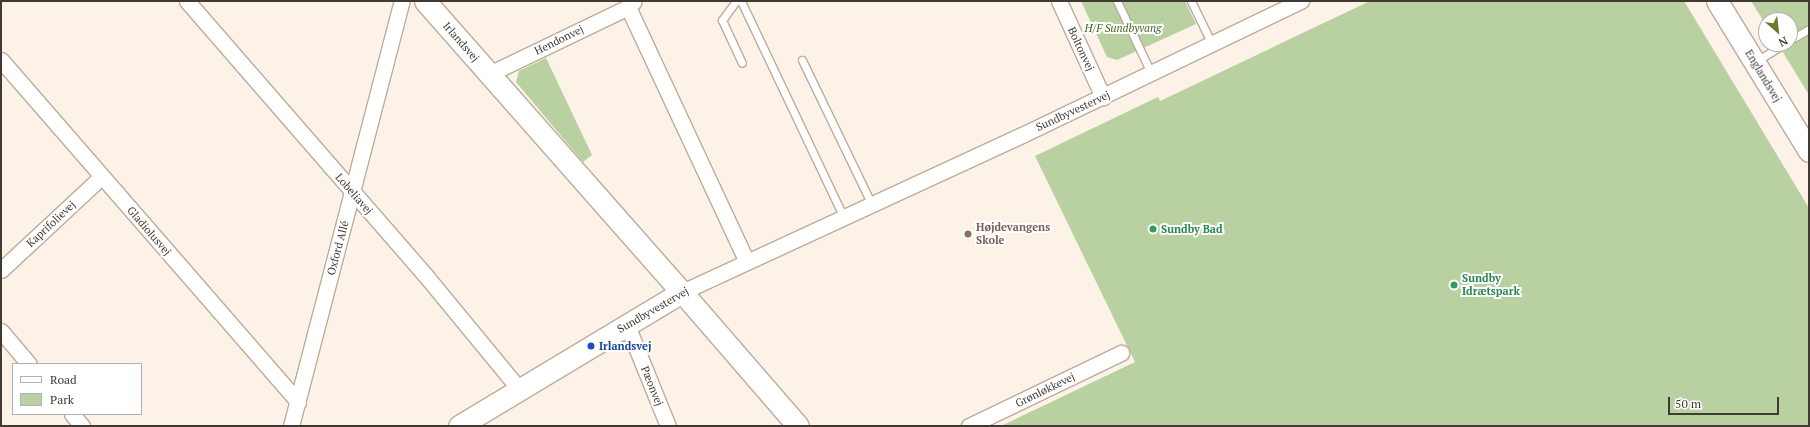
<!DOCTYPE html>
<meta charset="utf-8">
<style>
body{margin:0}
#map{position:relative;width:1810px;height:427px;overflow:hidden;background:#fdf2e7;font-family:"PT Serif",serif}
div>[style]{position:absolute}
.green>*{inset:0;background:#b9d0a1}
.roads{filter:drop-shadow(1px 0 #bdac9b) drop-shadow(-1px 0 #bdac9b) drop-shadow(0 1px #bdac9b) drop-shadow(0 -1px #bdac9b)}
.lane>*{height:7px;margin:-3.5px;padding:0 3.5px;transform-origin:3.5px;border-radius:3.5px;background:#fff}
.street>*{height:15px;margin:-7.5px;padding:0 7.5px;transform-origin:7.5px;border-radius:7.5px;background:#fff}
.secondary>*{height:21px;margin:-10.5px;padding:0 10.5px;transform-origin:10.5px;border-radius:10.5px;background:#fff}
.dots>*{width:11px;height:11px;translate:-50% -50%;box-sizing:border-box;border:2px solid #fff;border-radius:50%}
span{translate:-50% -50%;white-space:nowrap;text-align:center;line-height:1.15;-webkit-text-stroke:4px #fff;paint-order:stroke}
.park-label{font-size:11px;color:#45601e;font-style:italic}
.street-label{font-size:11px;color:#413a33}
.education-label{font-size:11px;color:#785e54;font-weight:700}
.left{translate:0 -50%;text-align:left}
.leisure-label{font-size:11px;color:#27864d;font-weight:700}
.transit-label{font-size:11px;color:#164399;font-weight:700}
.frame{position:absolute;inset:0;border:2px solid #413a33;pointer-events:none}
.legend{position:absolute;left:12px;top:363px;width:130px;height:52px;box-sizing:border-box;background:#fff;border:1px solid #b3b0ad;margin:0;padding:5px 7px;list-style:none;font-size:12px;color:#413a33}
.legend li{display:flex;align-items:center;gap:8px;height:20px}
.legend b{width:20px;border:1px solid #b3b0ad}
.north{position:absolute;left:1758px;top:12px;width:40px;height:40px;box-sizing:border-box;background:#fff;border:1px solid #b3b0ad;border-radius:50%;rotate:152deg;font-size:11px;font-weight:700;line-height:16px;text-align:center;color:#413a33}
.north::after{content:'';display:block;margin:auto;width:14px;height:18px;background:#657d2f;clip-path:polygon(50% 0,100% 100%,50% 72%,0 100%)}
.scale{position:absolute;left:1668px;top:397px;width:111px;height:18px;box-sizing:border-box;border:2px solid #413a33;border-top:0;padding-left:5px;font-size:12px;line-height:14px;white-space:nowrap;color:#413a33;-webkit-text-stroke:3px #fff;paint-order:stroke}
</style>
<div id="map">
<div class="green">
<div style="clip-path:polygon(1081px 1px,1185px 1px,1196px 24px,1117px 60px,1107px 57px)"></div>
<div style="clip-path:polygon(1370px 1px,1684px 1px,1809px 208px,1809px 426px,1001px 426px,1135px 362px,1035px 156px,1158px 97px,1160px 101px)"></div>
<div style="clip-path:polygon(1751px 1px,1809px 1px,1809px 95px,1778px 44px,1790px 44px,1790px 20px,1766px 20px,1766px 25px)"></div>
<div style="clip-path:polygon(546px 58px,592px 155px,583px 162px,516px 82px,519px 71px)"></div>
</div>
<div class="roads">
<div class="lane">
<div style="left:736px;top:1px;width:24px;rotate:126deg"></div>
<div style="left:722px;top:20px;width:47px;rotate:65.1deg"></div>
<div style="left:741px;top:1px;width:240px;rotate:64.6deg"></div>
<div style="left:1117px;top:1px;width:80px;rotate:64.7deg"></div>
<div style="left:1191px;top:1px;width:48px;rotate:64deg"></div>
<div style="left:1790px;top:40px;width:22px;rotate:-30deg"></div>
<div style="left:802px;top:60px;width:161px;rotate:64.2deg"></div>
<div style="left:1755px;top:62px;width:34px;rotate:-32deg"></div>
</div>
<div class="street">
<div style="left:187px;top:1px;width:364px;rotate:49deg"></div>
<div style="left:426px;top:276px;width:146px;rotate:50.5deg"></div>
<div style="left:1059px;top:1px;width:106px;rotate:65.4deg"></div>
<div style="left:628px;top:7px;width:281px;rotate:65deg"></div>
<div style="left:1px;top:60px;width:453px;rotate:49deg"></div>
<div style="left:489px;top:74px;width:154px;rotate:-25.7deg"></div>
<div style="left:628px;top:7px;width:8px;rotate:-45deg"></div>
<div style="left:1px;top:270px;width:137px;rotate:-42.9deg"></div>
<div style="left:682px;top:292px;width:374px;rotate:-24.8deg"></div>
<div style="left:1022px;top:135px;width:310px;rotate:-25.7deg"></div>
<div style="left:627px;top:325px;width:109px;rotate:67.9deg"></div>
<div style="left:1px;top:331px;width:43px;rotate:49.7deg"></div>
<div style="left:72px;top:414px;width:16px;rotate:50deg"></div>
<div style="left:291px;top:426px;width:439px;rotate:-75.4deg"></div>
<div style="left:969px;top:426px;width:169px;rotate:-25.7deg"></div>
</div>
<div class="secondary">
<div style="left:425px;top:1px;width:388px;rotate:48.6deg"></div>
<div style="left:682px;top:292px;width:177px;rotate:49.1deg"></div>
<div style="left:1717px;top:1px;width:176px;rotate:58.5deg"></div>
<div style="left:459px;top:426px;width:260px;rotate:-31deg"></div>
</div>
</div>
<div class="dots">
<div style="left:1153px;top:229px;background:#2e9e5b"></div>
<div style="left:968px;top:234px;background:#8d6e63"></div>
<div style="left:1454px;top:285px;background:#2e9e5b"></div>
<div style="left:591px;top:346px;background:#1a4fb4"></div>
</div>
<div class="park-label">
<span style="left:1123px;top:28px">H/F Sundbyvang</span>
</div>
<div class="street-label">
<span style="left:559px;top:40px;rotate:-26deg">Hendonvej</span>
<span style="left:461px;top:42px;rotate:49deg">Irlandsvej</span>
<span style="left:1081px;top:49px;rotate:65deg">Boltonvej</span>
<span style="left:1763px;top:76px;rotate:59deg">Englandsvej</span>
<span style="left:1073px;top:111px;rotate:-25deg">Sundbyvestervej</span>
<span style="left:354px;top:194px;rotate:49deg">Lobeliavej</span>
<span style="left:51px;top:224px;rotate:-43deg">Kaprifolievej</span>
<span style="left:149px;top:231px;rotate:49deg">Gladiolusvej</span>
<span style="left:338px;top:248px;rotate:-75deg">Oxford Allé</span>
<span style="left:653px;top:310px;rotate:-30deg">Sundbyvestervej</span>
<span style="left:652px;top:386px;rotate:68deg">Pæonvej</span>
<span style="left:1045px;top:390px;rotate:-26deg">Grønløkkevej</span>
</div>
<div class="education-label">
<span class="left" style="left:976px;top:234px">Højdevangens<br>Skole</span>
</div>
<div class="leisure-label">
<span class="left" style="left:1161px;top:229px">Sundby Bad</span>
<span class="left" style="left:1462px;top:285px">Sundby<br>Idrætspark</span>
</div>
<div class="transit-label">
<span class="left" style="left:599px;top:346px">Irlandsvej</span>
</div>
<div class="frame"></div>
<ul class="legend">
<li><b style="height:5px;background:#fff"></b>Road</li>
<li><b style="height:11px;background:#b9d0a1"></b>Park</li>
</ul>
<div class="north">N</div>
<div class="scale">50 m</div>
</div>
